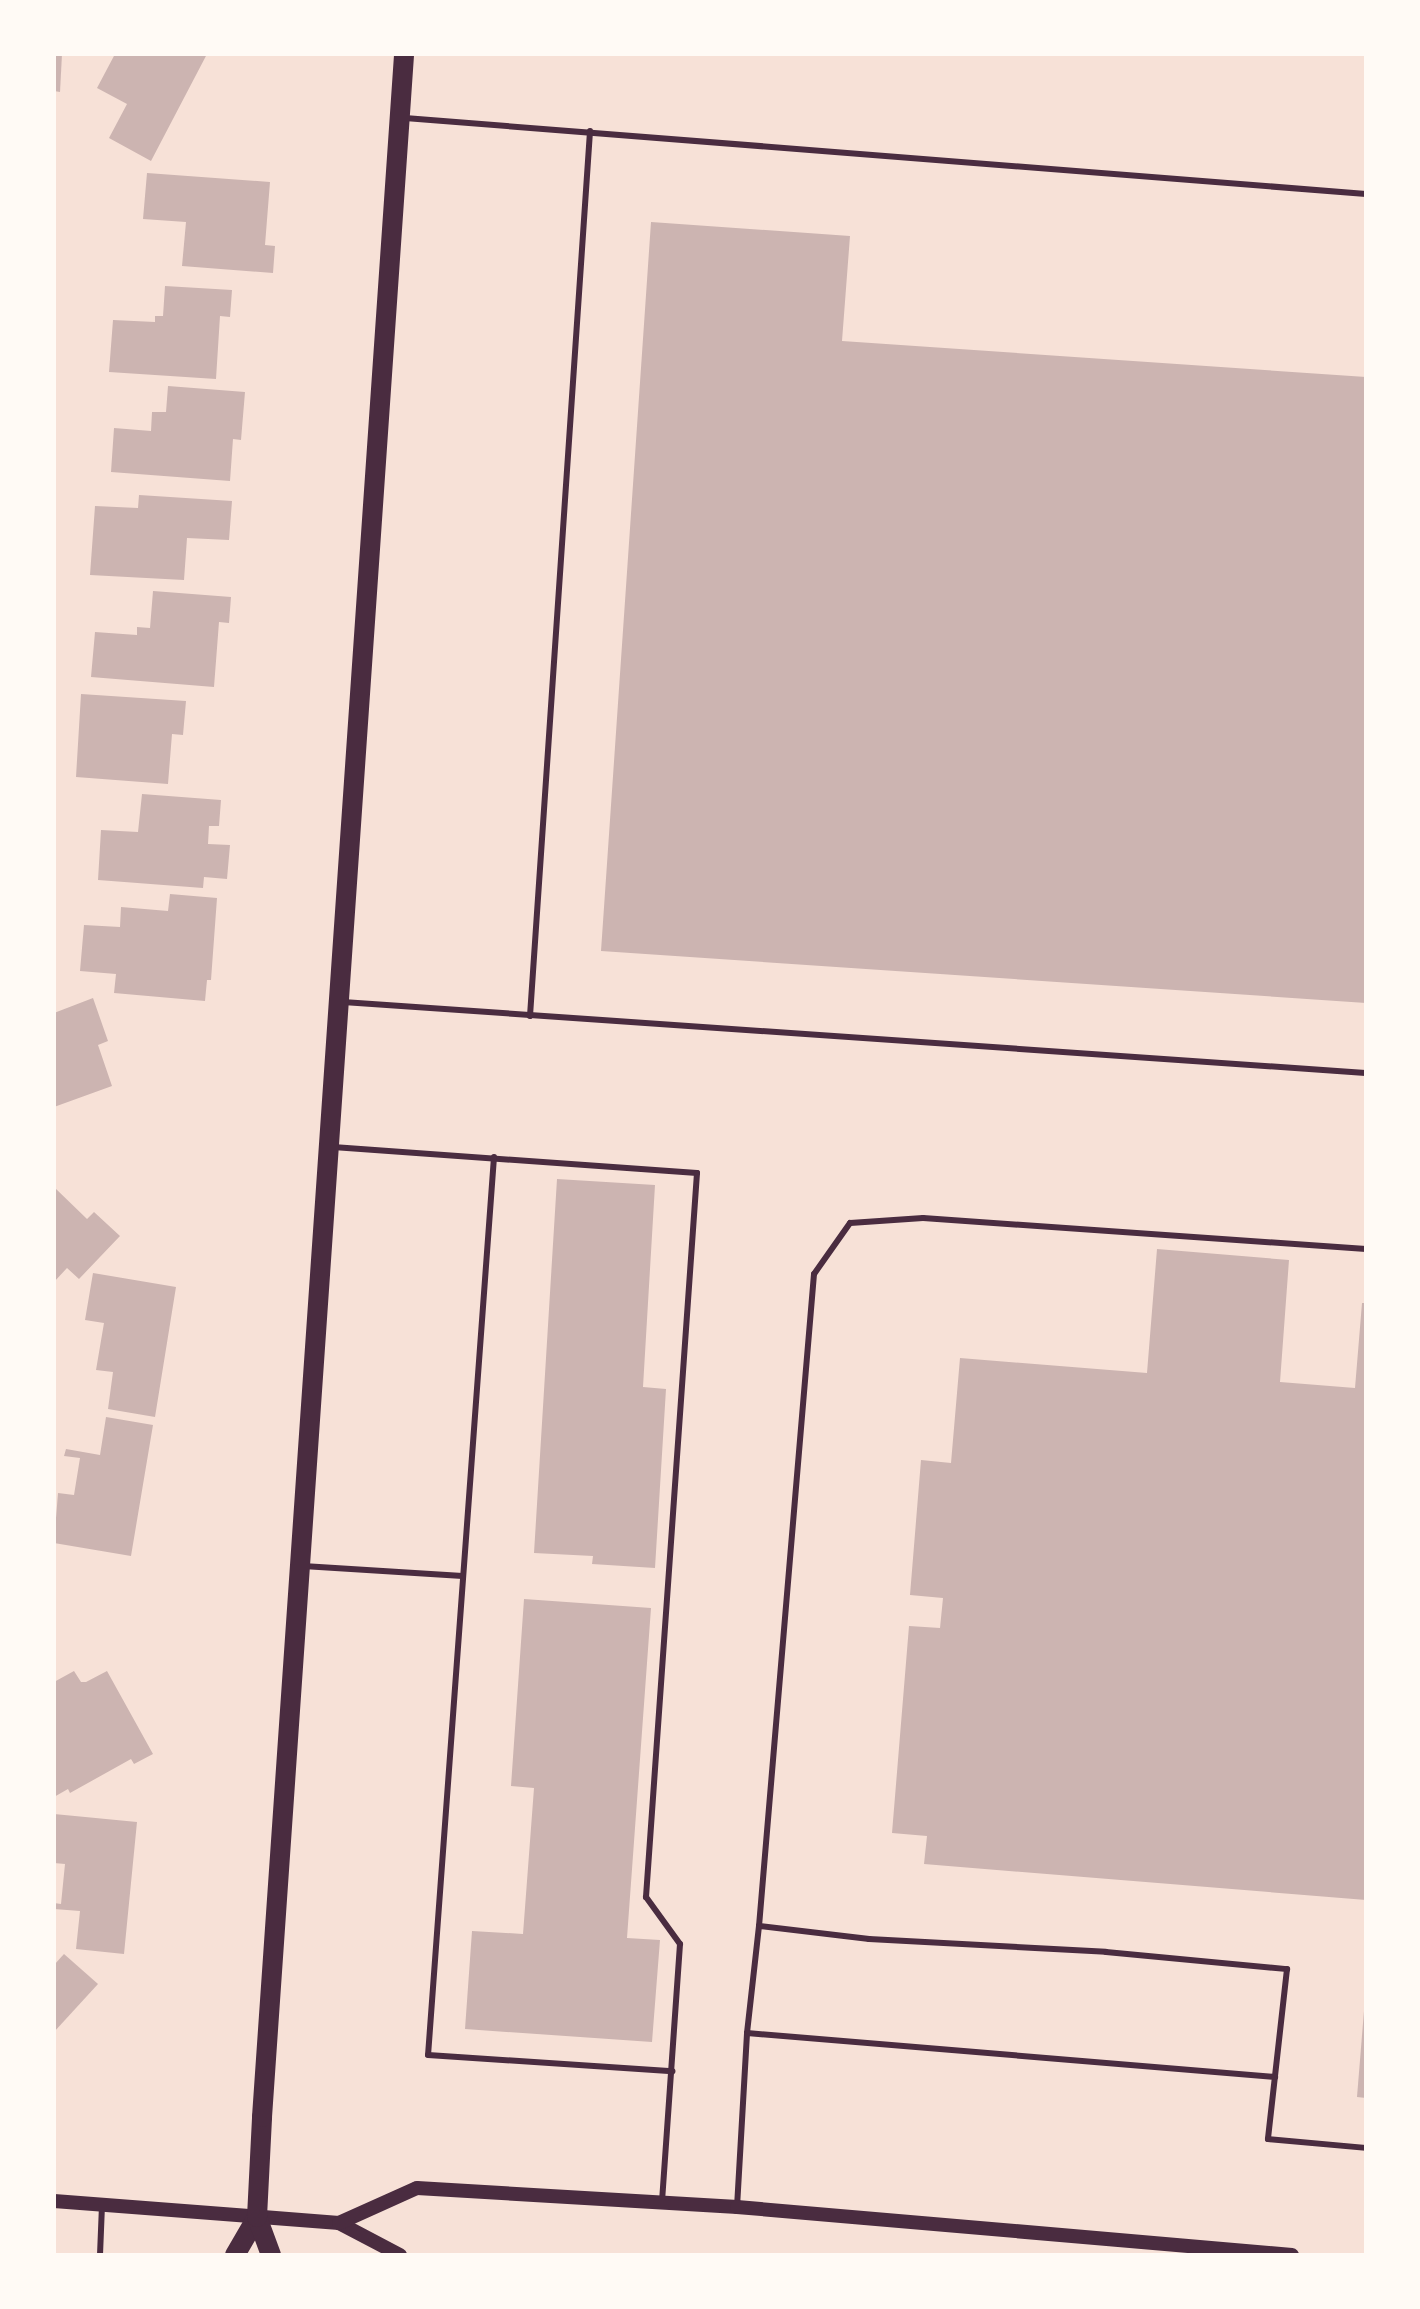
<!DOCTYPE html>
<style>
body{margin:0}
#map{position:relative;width:1420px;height:2309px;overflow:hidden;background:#f7e1d7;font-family:Poppins,sans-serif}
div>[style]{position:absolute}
.building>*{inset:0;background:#ccb4b1}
.service>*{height:6px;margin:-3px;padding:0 3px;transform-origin:3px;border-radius:3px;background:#4a2c40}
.tertiary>*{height:14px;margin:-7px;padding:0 7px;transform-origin:7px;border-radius:7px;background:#4a2c40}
.primary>*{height:20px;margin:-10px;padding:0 10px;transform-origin:10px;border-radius:10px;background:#4a2c40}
span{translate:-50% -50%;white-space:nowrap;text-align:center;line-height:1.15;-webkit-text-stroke:6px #fffaf5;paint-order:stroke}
.frame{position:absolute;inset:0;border:56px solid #fffaf5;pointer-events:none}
</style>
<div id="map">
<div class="building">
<div style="clip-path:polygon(54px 54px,62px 54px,60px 92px,54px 91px)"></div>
<div style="clip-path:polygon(115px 54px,207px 54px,151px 161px,109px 138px,127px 104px,97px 88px)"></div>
<div style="clip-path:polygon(147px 173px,270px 182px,265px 245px,275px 246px,273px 273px,182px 266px,186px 222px,143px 219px)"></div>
<div style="clip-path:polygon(651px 222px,850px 236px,842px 341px,1366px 377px,1366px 1003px,601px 951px)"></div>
<div style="clip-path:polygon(165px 286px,232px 290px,230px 317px,220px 316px,216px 379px,109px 372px,113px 320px,155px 322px,155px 316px,163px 316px)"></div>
<div style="clip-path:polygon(168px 386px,245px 392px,241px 440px,233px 439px,230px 481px,111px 472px,114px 428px,151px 431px,152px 412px,166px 412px)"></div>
<div style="clip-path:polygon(139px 495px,232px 501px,229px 540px,187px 538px,184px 580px,90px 575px,95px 506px,138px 508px)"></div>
<div style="clip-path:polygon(153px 591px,231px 597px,229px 623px,219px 622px,214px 687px,91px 677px,95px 632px,137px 635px,137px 627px,150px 628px)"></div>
<div style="clip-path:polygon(81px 694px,186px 701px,183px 735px,172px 734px,168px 784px,76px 777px)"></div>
<div style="clip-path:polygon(142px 794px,221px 800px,219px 826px,209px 826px,208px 844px,230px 845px,227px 879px,204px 877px,203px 888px,98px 880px,101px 830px,138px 832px)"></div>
<div style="clip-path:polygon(170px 894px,217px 898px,211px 980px,207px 980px,205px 1001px,114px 993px,116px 974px,80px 971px,84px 925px,120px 927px,121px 907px,168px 911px)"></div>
<div style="clip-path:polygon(93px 998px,108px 1041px,98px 1045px,112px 1086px,54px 1107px,54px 1013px)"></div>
<div style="clip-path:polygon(557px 1179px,655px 1185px,643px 1387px,666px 1389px,655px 1568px,592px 1564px,593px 1556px,534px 1553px)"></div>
<div style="clip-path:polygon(54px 1187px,87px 1219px,94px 1212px,120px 1236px,79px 1279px,67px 1268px,54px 1282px)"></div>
<div style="clip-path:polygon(1157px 1249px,1289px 1260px,1280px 1382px,1355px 1388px,1362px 1303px,1366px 1303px,1366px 1900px,924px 1864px,927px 1836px,892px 1833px,909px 1626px,940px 1628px,943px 1598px,910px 1595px,921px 1460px,951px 1463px,960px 1358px,1147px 1373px)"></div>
<div style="clip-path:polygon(93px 1273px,176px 1287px,155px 1417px,108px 1409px,113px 1372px,96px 1370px,104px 1323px,85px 1320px)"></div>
<div style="clip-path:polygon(106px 1417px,153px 1425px,131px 1556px,54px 1543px,58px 1493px,74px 1495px,80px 1458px,64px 1456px,66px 1449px,100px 1455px)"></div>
<div style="clip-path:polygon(524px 1599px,651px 1608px,627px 1938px,660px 1940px,652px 2042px,465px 2029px,472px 1931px,523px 1934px,534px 1788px,511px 1786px)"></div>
<div style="clip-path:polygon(74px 1671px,81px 1682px,86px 1682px,107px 1671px,153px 1754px,134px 1764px,131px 1759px,70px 1793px,68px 1789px,54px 1797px,54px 1682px)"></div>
<div style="clip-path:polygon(54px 1814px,137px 1822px,124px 1954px,76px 1949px,80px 1911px,54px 1909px,54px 1903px,61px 1904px,65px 1864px,54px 1863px)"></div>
<div style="clip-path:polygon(64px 1954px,98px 1984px,54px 2032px,54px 1965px)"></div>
<div style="clip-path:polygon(1364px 2011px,1366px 2011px,1366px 2098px,1357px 2097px)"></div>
</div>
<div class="service">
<div style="left:405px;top:118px;width:964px;rotate:4.52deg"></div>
<div style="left:343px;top:1002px;width:1025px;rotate:3.97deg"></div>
<div style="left:530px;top:1016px;width:887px;rotate:-86.12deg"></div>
<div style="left:333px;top:1147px;width:365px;rotate:4.1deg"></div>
<div style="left:697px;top:1173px;width:726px;rotate:94.03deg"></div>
<div style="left:646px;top:1897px;width:58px;rotate:54.1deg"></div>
<div style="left:680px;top:1944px;width:260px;rotate:94deg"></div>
<div style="left:494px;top:1157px;width:900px;rotate:94.2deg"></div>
<div style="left:428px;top:2055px;width:245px;rotate:3.8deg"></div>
<div style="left:1366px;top:1249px;width:444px;rotate:-176deg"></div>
<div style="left:923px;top:1218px;width:73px;rotate:176.1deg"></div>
<div style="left:850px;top:1223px;width:62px;rotate:125.2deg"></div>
<div style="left:814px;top:1274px;width:654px;rotate:94.82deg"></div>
<div style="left:759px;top:1926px;width:111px;rotate:6.7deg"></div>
<div style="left:869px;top:1939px;width:237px;rotate:3.1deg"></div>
<div style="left:1106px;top:1952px;width:182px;rotate:5.4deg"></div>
<div style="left:1287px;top:1969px;width:171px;rotate:96.4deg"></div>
<div style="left:1268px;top:2139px;width:98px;rotate:5.2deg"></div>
<div style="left:303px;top:1566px;width:160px;rotate:3.6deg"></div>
<div style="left:747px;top:2033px;width:108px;rotate:-83.6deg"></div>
<div style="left:737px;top:2207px;width:174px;rotate:-86.7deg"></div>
<div style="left:747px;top:2033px;width:530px;rotate:4.76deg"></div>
<div style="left:100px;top:2255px;width:50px;rotate:-87.7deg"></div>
</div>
<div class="tertiary">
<div style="left:54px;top:2201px;width:286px;rotate:4.4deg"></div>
<div style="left:339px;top:2223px;width:69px;rotate:27.7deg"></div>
<div style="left:339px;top:2223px;width:85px;rotate:-24.2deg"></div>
<div style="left:417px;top:2188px;width:321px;rotate:3.4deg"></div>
<div style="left:737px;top:2207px;width:557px;rotate:4.94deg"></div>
</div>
<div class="primary">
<div style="left:235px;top:2255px;width:44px;rotate:-59.9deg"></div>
<div style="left:271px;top:2255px;width:40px;rotate:-110.2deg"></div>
<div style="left:257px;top:2217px;width:100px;rotate:-87.1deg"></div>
<div style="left:262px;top:2117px;width:2068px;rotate:-86.06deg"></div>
</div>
<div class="frame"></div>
</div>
